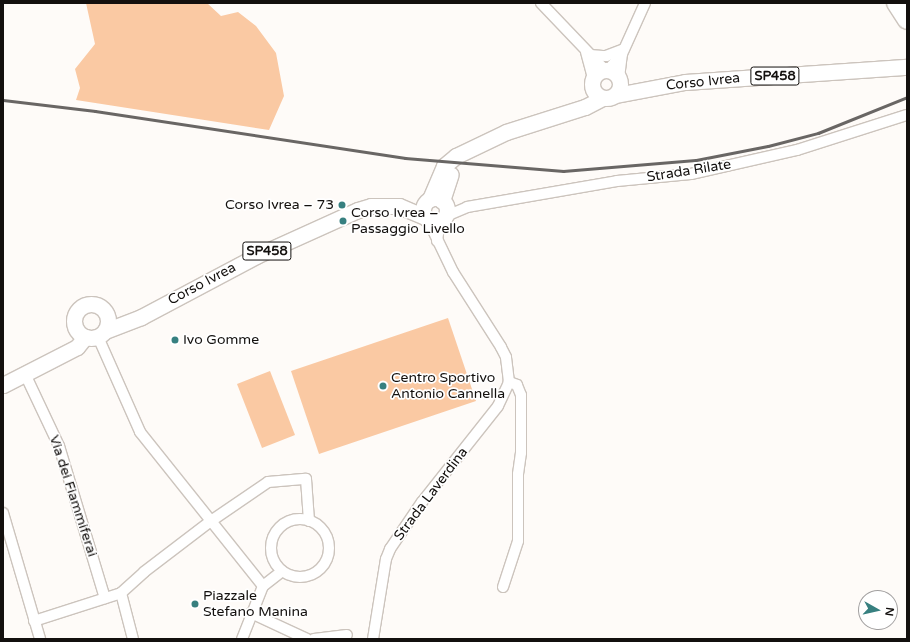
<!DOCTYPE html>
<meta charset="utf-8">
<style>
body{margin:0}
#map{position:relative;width:910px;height:642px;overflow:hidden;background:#fefbf8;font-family:"Varela Round",sans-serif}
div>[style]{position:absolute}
.green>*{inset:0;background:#fac9a3}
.roads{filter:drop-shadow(1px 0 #ccc4bd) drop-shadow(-1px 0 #ccc4bd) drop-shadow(0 1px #ccc4bd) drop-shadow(0 -1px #ccc4bd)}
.minor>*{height:10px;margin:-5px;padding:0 5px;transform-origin:5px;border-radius:5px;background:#fff}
.minor>.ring{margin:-5px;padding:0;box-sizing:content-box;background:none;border:10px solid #fff;border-radius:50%}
.primary>*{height:15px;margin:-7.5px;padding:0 7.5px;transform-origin:7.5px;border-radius:7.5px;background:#fff}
.primary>.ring{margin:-7.5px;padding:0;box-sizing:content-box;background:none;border:15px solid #fff;border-radius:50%}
.motorway>*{height:18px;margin:-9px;padding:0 9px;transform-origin:9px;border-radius:9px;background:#fff}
.rail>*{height:3px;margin:-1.5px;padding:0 1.5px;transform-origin:1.5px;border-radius:1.5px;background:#696664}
.dots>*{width:11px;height:11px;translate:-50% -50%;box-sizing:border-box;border:2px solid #fff;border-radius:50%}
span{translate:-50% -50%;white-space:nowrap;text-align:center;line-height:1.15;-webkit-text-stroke:3.5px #fff;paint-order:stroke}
.shield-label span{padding:1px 3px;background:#fff;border:1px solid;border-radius:3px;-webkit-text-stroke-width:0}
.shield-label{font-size:13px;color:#13100e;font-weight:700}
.street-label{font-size:14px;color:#13100e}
.poi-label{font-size:14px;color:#13100e}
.right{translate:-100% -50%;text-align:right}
.left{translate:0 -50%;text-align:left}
.frame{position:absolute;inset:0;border:4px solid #13100e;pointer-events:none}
.north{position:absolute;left:858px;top:590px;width:40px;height:40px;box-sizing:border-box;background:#fff;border:1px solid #a19f9f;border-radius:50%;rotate:98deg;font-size:11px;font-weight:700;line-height:16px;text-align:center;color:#13100e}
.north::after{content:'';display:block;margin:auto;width:14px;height:18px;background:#378080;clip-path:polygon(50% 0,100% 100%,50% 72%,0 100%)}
</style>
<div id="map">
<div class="green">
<div style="clip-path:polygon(86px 3px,207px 3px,221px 16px,238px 12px,256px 26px,276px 53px,284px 96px,269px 130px,76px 100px,80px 88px,75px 69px,95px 44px)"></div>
<div style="clip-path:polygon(448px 318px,476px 401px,319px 454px,291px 371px)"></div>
<div style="clip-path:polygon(270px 371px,295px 435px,262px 448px,237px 384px)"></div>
</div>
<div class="roads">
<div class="minor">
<div style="left:541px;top:3px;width:93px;rotate:46.3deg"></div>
<div style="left:586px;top:52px;width:28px;rotate:75deg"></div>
<div style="left:590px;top:55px;width:16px;rotate:4deg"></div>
<div style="left:606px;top:56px;width:19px;rotate:-21deg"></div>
<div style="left:608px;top:70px;width:21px;rotate:-49deg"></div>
<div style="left:619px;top:78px;width:24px;rotate:-83deg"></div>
<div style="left:622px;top:54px;width:56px;rotate:-65.7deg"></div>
<div style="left:444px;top:217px;width:25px;rotate:-23deg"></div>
<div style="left:467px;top:207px;width:152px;rotate:-9.8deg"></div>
<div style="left:617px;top:181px;width:74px;rotate:-5.4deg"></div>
<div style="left:691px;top:174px;width:109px;rotate:-12.8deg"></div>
<div style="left:797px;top:150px;width:115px;rotate:-17.7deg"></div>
<div style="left:437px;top:241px;width:21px;rotate:-82deg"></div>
<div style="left:98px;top:337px;width:104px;rotate:66.1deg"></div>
<div style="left:140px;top:432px;width:197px;rotate:51.4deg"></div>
<div style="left:25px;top:374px;width:80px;rotate:64.7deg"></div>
<div style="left:59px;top:446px;width:159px;rotate:73.2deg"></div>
<div style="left:3px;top:513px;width:131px;rotate:73.6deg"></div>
<div class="ring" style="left:271px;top:519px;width:48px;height:48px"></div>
<div style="left:503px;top:587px;width:48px;rotate:-71.9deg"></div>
<div style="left:518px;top:541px;width:67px;rotate:-90deg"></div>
<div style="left:518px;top:474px;width:21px;rotate:-82deg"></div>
<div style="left:521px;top:453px;width:58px;rotate:-90deg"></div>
<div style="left:521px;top:395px;width:11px;rotate:-112deg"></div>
<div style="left:517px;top:385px;width:9px;rotate:-159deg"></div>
<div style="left:121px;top:593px;width:48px;rotate:75.4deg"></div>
<div style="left:251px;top:613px;width:62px;rotate:24.9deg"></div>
<div style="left:34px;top:621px;width:91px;rotate:-17.8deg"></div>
<div style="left:121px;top:593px;width:31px;rotate:-42deg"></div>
<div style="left:144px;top:572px;width:84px;rotate:-37.3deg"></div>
<div style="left:211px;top:521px;width:69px;rotate:-34.4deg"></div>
<div style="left:268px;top:482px;width:38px;rotate:-5deg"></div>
<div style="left:306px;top:479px;width:42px;rotate:85.9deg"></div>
<div style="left:242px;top:639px;width:57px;rotate:-68.4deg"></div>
<div style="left:263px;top:586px;width:24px;rotate:-38deg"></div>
<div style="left:314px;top:639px;width:33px;rotate:-7deg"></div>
<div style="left:373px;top:639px;width:81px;rotate:-80.8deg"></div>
<div style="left:386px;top:559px;width:11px;rotate:-68deg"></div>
<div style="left:390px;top:549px;width:57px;rotate:-55.8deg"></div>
<div style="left:422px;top:502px;width:122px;rotate:-51.6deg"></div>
<div style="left:498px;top:406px;width:26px;rotate:-65deg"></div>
<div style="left:509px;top:382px;width:25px;rotate:-97deg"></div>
<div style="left:506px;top:357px;width:11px;rotate:-117deg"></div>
<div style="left:501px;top:347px;width:89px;rotate:-122.6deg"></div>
<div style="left:453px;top:272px;width:60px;rotate:-115.7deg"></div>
</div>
<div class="primary">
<div class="ring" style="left:592px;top:70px;width:13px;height:13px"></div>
<div style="left:616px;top:95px;width:70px;rotate:-10.7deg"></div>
<div style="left:685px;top:82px;width:223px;rotate:-3.9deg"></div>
<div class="ring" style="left:423px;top:198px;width:9px;height:9px"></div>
<div style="left:430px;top:199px;width:36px;rotate:-67deg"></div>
<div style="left:444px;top:166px;width:16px;rotate:-40deg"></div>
<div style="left:456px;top:156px;width:55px;rotate:-25.6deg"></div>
<div style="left:506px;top:132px;width:83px;rotate:-17.6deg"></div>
<div style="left:585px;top:107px;width:20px;rotate:-27deg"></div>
<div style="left:442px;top:201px;width:28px;rotate:-72deg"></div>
<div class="ring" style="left:74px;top:304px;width:19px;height:19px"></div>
<div style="left:105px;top:331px;width:39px;rotate:-21deg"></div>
<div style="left:141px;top:317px;width:130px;rotate:-27.9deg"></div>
<div style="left:256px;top:256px;width:112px;rotate:-24.3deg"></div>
<div style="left:358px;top:210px;width:14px;rotate:-17deg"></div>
<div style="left:371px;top:206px;width:28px"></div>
<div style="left:399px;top:206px;width:28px;rotate:23deg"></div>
<div style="left:3px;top:385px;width:83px;rotate:-27.2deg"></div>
<div style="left:77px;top:347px;width:13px;rotate:-51deg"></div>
</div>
<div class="motorway">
<div style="left:896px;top:3px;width:20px;rotate:57deg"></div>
</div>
</div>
<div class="rail">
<div style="left:3px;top:100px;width:93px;rotate:6.8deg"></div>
<div style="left:95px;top:111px;width:314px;rotate:8.6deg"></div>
<div style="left:405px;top:158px;width:159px;rotate:4.7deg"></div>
<div style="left:563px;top:171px;width:133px;rotate:-4.7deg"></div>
<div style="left:696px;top:160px;width:73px;rotate:-11deg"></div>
<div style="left:768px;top:146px;width:52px;rotate:-14.6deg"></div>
<div style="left:818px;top:133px;width:96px;rotate:-22deg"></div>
</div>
<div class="dots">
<div style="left:342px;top:205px;background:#378080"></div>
<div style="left:343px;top:221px;background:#378080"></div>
<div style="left:175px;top:340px;background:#378080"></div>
<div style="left:383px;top:386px;background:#378080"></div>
<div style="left:195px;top:604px;background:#378080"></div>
</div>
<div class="shield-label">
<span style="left:775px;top:76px">SP458</span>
<span style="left:267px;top:251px">SP458</span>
</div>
<div class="street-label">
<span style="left:703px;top:82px;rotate:-6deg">Corso Ivrea</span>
<span style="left:689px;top:171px;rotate:-9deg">Strada Rilate</span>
<span style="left:202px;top:284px;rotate:-28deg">Corso Ivrea</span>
<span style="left:431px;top:494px;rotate:-53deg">Strada Laverdina</span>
<span style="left:73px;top:496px;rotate:72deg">Via dei Fiammiferai</span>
</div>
<div class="poi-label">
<span class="right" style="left:334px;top:205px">Corso Ivrea – 73</span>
<span class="left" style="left:351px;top:221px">Corso Ivrea –<br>Passaggio Livello</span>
<span class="left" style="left:183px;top:340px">Ivo Gomme</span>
<span class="left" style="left:391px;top:386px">Centro Sportivo<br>Antonio Cannella</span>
<span class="left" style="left:203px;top:604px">Piazzale<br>Stefano Manina</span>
</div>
<div class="frame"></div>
<div class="north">N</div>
</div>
